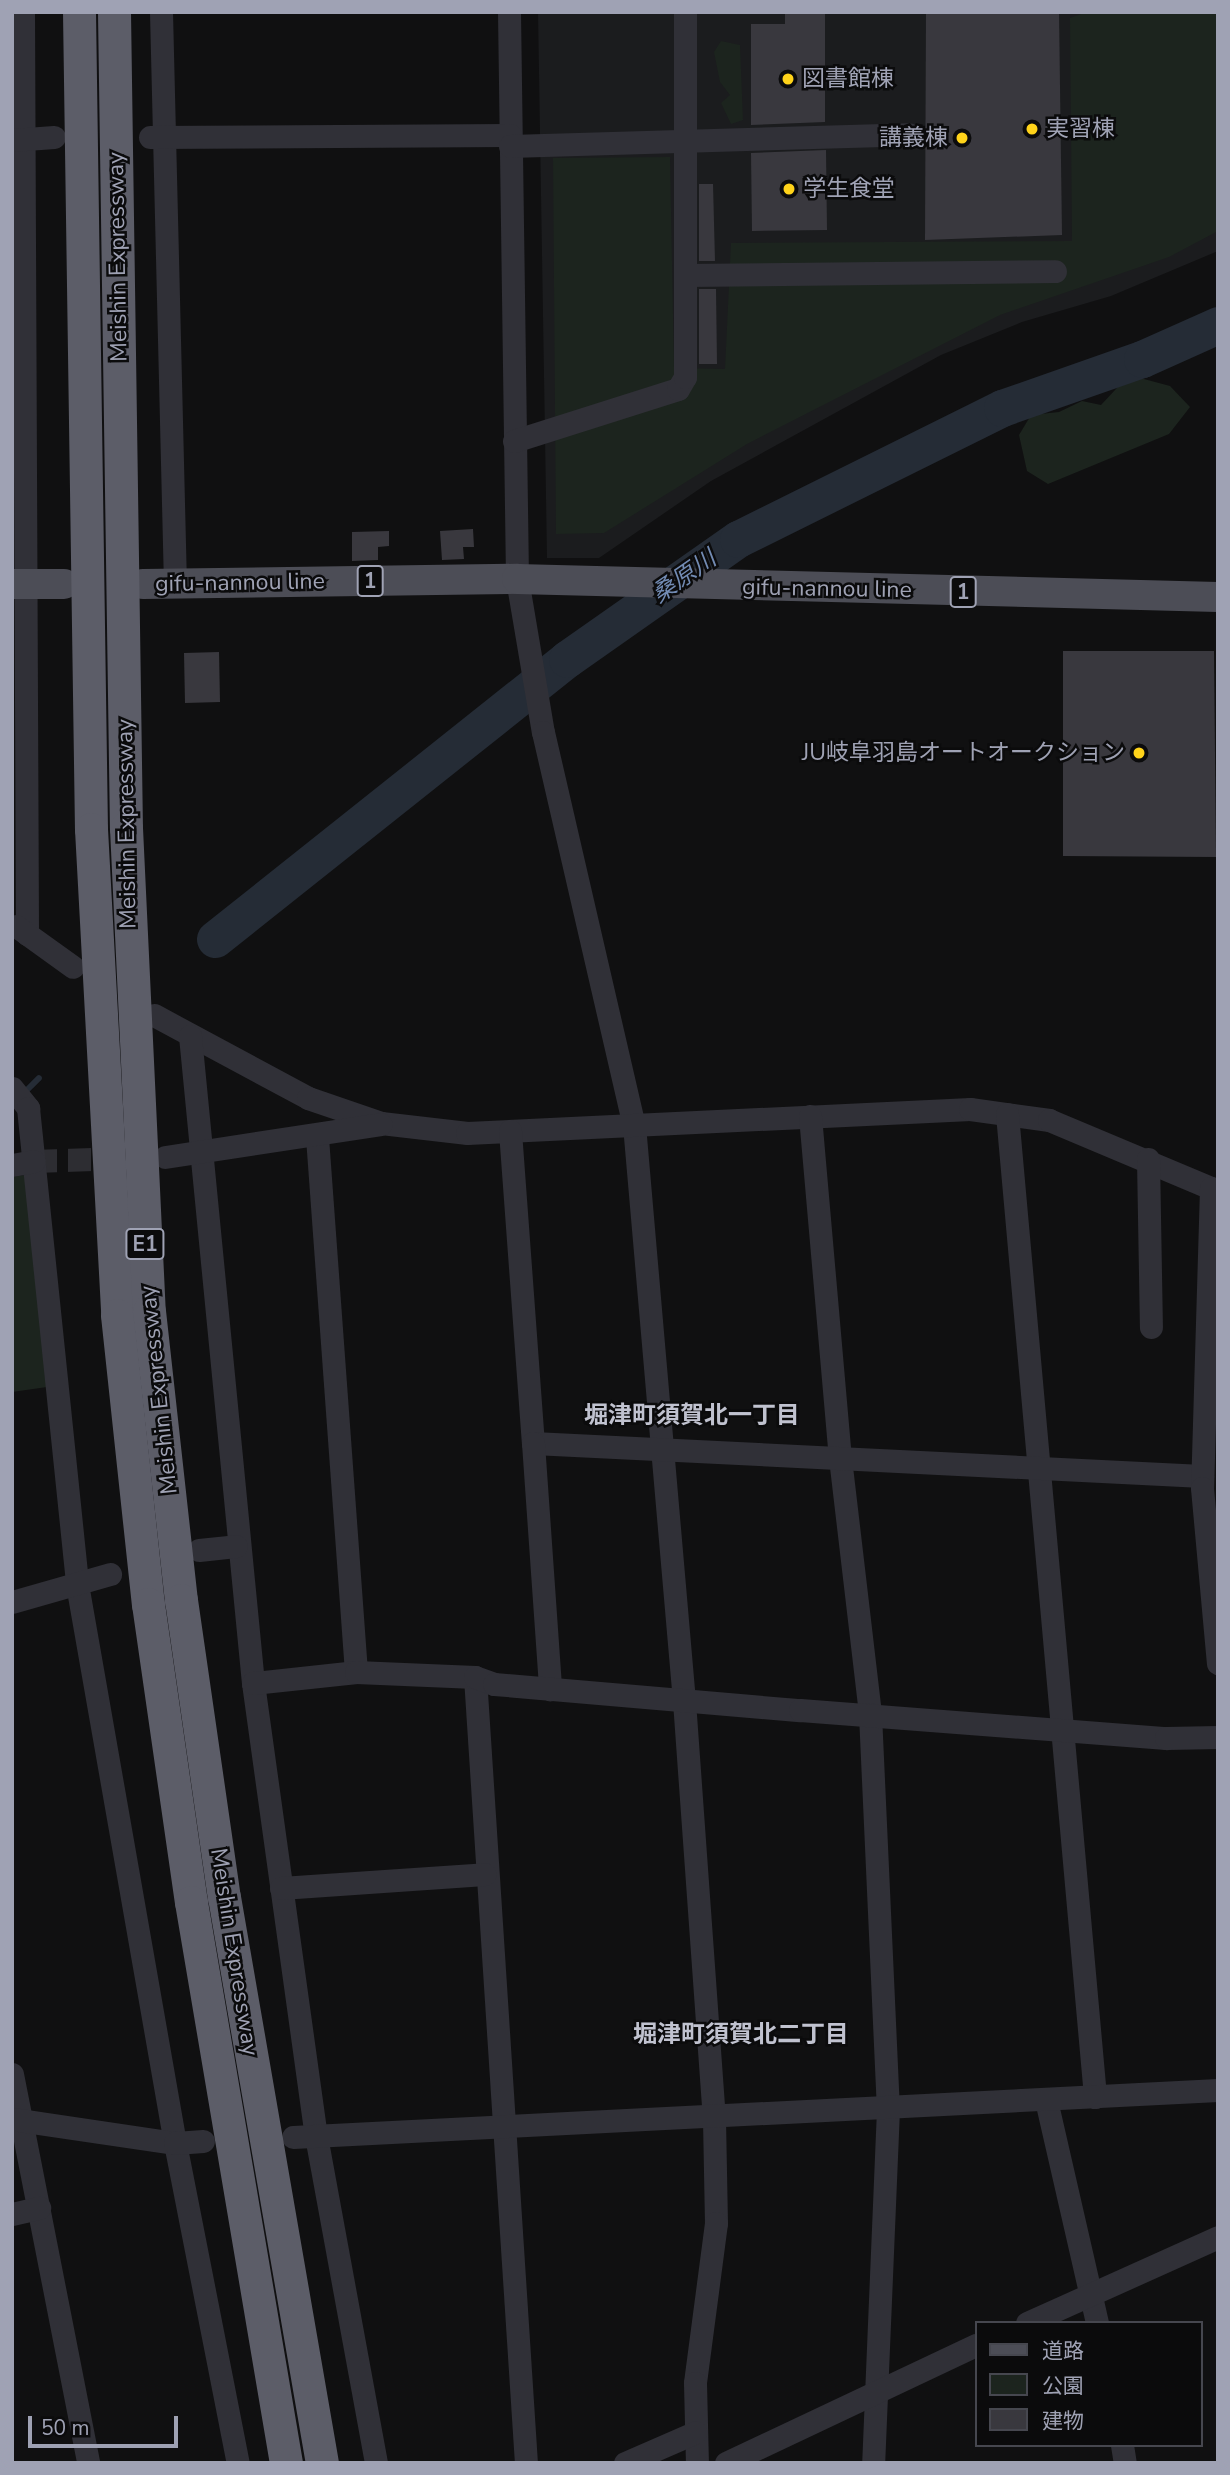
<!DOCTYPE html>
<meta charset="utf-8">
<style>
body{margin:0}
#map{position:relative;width:1230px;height:2475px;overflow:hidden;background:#101011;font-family:"Nunito Sans","Noto Sans JP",sans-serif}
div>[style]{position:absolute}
.built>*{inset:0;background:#1b1c1e}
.green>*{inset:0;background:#1c241e}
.stream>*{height:6px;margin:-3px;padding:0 3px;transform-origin:3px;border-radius:3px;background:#252c36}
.river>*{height:37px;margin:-18.5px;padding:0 18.5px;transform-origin:18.5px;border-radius:18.5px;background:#252c36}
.building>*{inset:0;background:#39383e}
.minor-tunnel>*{height:23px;margin-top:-11.5px;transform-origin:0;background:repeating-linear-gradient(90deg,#2d2d32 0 23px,transparent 0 34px)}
.minor>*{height:23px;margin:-11.5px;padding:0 11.5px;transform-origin:11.5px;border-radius:11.5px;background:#303037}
.major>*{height:30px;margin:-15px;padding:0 15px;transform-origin:15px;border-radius:15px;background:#4c4d56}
.highway>*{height:33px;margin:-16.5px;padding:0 16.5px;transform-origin:16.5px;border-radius:16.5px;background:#5c5d68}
.dots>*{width:19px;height:19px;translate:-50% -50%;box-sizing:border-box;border:4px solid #0b0b0c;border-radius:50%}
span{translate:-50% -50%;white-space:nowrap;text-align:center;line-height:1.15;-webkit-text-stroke:5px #0b0b0c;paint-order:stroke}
.shield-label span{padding:2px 5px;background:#0b0b0c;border:2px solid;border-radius:5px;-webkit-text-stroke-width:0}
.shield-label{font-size:21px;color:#9fa2b4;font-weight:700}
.poi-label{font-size:23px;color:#9fa2b4}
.left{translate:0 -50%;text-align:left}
.right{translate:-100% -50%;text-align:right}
.street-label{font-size:23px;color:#9fa2b4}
.water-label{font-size:24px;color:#728bb3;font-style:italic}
.neighbourhood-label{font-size:24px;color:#c0c2cf;font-weight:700}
.frame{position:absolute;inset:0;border:14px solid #9fa2b4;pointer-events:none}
.legend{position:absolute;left:975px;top:2321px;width:228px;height:126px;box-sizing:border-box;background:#0b0b0c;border:2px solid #46474f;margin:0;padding:9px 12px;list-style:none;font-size:21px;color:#9fa2b4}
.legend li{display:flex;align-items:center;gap:14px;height:35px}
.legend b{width:35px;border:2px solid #46474f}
.scale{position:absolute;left:28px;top:2416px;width:150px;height:32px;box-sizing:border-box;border:4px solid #9fa2b4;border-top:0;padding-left:9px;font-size:21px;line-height:24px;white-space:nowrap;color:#9fa2b4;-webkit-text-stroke:5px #0b0b0c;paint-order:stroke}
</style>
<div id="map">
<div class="built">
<div style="clip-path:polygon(538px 12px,1218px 12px,1218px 251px,1111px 296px,1022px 322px,941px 355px,711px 481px,599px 558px,547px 558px)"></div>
</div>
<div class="green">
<div style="clip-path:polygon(1087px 12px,1218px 12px,1218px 231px,1169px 257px,1000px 315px,747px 444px,604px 533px,556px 534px,553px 158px,670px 157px,674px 368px,725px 369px,731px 243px,1072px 241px,1070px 18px)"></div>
<div style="clip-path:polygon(721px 41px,740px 45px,743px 120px,731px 124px,721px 103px,730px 95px,720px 82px,714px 52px)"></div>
<div style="clip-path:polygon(1129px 375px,1170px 386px,1190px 407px,1169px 434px,1048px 484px,1027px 471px,1019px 435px,1031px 415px,1059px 412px,1082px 401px,1101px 405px)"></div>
<div style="clip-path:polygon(25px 1175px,47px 1387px,12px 1392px,12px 1177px)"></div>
</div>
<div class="stream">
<div style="left:24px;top:1093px;width:21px;rotate:-45deg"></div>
</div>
<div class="river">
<div style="left:215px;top:939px;width:450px;rotate:-38.5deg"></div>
<div style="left:567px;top:659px;width:209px;rotate:-35.1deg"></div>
<div style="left:738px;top:539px;width:295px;rotate:-26.4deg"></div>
<div style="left:1002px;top:408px;width:148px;rotate:-19.3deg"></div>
<div style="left:1142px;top:359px;width:83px;rotate:-24.1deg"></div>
</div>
<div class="building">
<div style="clip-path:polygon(785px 12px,825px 12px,825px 122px,751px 125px,751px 24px,785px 24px)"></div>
<div style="clip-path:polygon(926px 12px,1059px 12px,1062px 235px,925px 240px)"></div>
<div style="clip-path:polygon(826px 150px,827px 230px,752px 231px,751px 153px)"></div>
<div style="clip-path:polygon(699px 184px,713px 184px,715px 261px,699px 261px)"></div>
<div style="clip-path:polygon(699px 289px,716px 289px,717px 364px,699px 364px)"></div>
<div style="clip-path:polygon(473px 529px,474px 547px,463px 547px,464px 559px,442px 560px,440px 531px)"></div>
<div style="clip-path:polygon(389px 531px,389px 546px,378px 547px,378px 560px,352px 561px,352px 532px)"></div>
<div style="clip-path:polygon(1063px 651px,1214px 651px,1216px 857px,1063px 856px)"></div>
<div style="clip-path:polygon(219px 652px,220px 702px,185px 703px,184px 653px)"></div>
</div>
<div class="minor-tunnel">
<div style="left:34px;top:1161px;width:89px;rotate:-1.9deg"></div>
</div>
<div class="minor">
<div style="left:23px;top:12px;width:922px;rotate:89.75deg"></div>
<div style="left:161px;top:12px;width:572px;rotate:88.6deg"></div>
<div style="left:509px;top:12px;width:567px;rotate:89.19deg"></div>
<div style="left:517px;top:579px;width:155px;rotate:80.4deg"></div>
<div style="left:543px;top:732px;width:403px;rotate:77deg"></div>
<div style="left:634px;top:1125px;width:578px;rotate:85.04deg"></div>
<div style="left:684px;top:1701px;width:419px;rotate:85.9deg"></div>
<div style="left:714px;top:2119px;width:104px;rotate:88.9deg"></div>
<div style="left:716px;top:2223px;width:161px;rotate:97.5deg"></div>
<div style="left:695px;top:2383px;width:80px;rotate:88.6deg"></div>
<div style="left:150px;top:137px;width:360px;rotate:-0.3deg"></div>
<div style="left:12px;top:140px;width:42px;rotate:-4.1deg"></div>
<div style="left:510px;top:146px;width:399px;rotate:-1.7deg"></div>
<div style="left:685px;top:275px;width:370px;rotate:-0.6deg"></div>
<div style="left:514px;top:441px;width:172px;rotate:-17.6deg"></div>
<div style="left:678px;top:389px;width:14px;rotate:-60deg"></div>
<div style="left:685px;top:377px;width:365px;rotate:-90deg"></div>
<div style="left:16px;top:926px;width:70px;rotate:35.7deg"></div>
<div style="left:154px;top:1015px;width:175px;rotate:28.3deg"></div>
<div style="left:308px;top:1098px;width:77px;rotate:18.9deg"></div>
<div style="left:381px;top:1123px;width:87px;rotate:6.6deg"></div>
<div style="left:467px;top:1133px;width:504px;rotate:-2.73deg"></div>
<div style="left:970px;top:1109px;width:80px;rotate:7.9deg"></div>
<div style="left:1049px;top:1120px;width:183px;rotate:22.8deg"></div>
<div style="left:190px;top:1036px;width:650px;rotate:84.44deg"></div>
<div style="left:253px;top:1683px;width:457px;rotate:82.1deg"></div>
<div style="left:316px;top:2136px;width:332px;rotate:79.6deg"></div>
<div style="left:12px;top:1088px;width:26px;rotate:51deg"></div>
<div style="left:28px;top:1108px;width:479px;rotate:84.1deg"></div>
<div style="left:77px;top:1584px;width:568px;rotate:80.06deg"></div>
<div style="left:175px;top:2143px;width:326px;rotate:78.9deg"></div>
<div style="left:1007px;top:1114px;width:987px;rotate:84.88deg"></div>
<div style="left:810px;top:1116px;width:343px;rotate:85deg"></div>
<div style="left:840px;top:1458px;width:258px;rotate:83.3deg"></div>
<div style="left:870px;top:1714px;width:395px;rotate:87.4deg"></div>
<div style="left:888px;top:2109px;width:354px;rotate:92.4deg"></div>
<div style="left:510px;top:1131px;width:313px;rotate:85.8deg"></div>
<div style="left:533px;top:1443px;width:670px;rotate:2.82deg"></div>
<div style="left:317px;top:1137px;width:536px;rotate:85.83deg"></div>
<div style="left:165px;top:1157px;width:218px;rotate:-8.7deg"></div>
<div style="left:1148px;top:1159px;width:168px;rotate:89deg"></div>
<div style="left:12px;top:1165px;width:22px;rotate:-10deg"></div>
<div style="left:1211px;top:1188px;width:300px;rotate:91.7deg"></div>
<div style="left:1202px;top:1488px;width:176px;rotate:84.8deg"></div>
<div style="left:533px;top:1443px;width:247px;rotate:86deg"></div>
<div style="left:199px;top:1550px;width:37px;rotate:-6deg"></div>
<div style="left:12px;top:1602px;width:102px;rotate:-15.9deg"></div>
<div style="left:475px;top:1677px;width:788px;rotate:86.29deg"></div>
<div style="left:253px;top:1683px;width:104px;rotate:-6.1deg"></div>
<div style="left:356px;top:1672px;width:119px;rotate:2.4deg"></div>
<div style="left:475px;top:1677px;width:20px;rotate:20deg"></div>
<div style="left:494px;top:1684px;width:307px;rotate:4.9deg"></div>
<div style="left:800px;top:1710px;width:367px;rotate:4.4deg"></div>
<div style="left:1166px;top:1738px;width:52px;rotate:-1.1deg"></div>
<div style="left:281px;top:1888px;width:204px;rotate:-3.9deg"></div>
<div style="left:12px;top:2074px;width:396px;rotate:78.9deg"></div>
<div style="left:1046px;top:2100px;width:229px;rotate:77.1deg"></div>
<div style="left:12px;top:2119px;width:165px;rotate:8.4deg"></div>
<div style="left:175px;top:2143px;width:28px;rotate:-4deg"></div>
<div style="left:293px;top:2137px;width:926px;rotate:-2.91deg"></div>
<div style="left:12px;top:2214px;width:28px;rotate:-13deg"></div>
<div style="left:1027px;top:2323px;width:209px;rotate:-24.2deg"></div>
<div style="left:1122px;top:2445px;width:18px;rotate:81deg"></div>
<div style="left:625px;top:2463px;width:77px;rotate:-23.6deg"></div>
<div style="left:726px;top:2463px;width:276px;rotate:-25.3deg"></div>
</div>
<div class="major">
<div style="left:12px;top:584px;width:52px"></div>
<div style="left:143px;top:584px;width:374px;rotate:-0.8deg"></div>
<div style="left:517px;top:579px;width:701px;rotate:1.47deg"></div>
</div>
<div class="highway">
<div style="left:79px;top:12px;width:817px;rotate:89.16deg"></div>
<div style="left:91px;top:829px;width:487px;rotate:86.9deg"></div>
<div style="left:117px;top:1315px;width:291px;rotate:83.9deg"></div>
<div style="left:148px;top:1604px;width:301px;rotate:81.8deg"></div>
<div style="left:191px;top:1902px;width:569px;rotate:80.39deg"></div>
<div style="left:114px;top:12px;width:816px;rotate:89.16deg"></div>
<div style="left:126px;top:828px;width:484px;rotate:87.3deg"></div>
<div style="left:149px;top:1311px;width:291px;rotate:83.7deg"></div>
<div style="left:181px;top:1600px;width:300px;rotate:81.8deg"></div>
<div style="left:224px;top:1897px;width:574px;rotate:80.18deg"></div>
</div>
<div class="dots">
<div style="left:788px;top:79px;background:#ffd31a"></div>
<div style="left:1032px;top:129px;background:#ffd31a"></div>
<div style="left:962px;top:138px;background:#ffd31a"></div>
<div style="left:789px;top:189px;background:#ffd31a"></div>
<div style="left:1139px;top:753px;background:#ffd31a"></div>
</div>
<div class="shield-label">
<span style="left:370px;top:581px">1</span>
<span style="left:963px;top:592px">1</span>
<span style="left:145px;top:1244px">E1</span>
</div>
<div class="poi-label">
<span class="left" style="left:802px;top:79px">図書館棟</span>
<span class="left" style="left:1046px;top:129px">実習棟</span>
<span class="right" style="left:948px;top:138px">講義棟</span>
<span class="left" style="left:803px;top:189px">学生食堂</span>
<span class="right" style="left:1125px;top:753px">JU岐阜羽島オートオークション</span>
</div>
<div class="street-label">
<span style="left:118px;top:257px;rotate:-91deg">Meishin Expressway</span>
<span style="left:240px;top:583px;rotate:-1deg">gifu-nannou line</span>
<span style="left:827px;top:589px;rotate:1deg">gifu-nannou line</span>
<span style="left:127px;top:824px;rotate:-91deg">Meishin Expressway</span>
<span style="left:159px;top:1390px;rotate:-96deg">Meishin Expressway</span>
<span style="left:234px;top:1952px;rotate:81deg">Meishin Expressway</span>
</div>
<div class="water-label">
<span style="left:684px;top:577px;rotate:-35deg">桑原川</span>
</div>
<div class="neighbourhood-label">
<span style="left:692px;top:1416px">堀津町須賀北一丁目</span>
<span style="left:741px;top:2035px">堀津町須賀北二丁目</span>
</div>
<div class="frame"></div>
<ul class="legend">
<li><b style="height:9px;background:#4c4d56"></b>道路</li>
<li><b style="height:19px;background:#1c241e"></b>公園</li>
<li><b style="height:19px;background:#39383e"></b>建物</li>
</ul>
<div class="scale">50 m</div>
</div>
